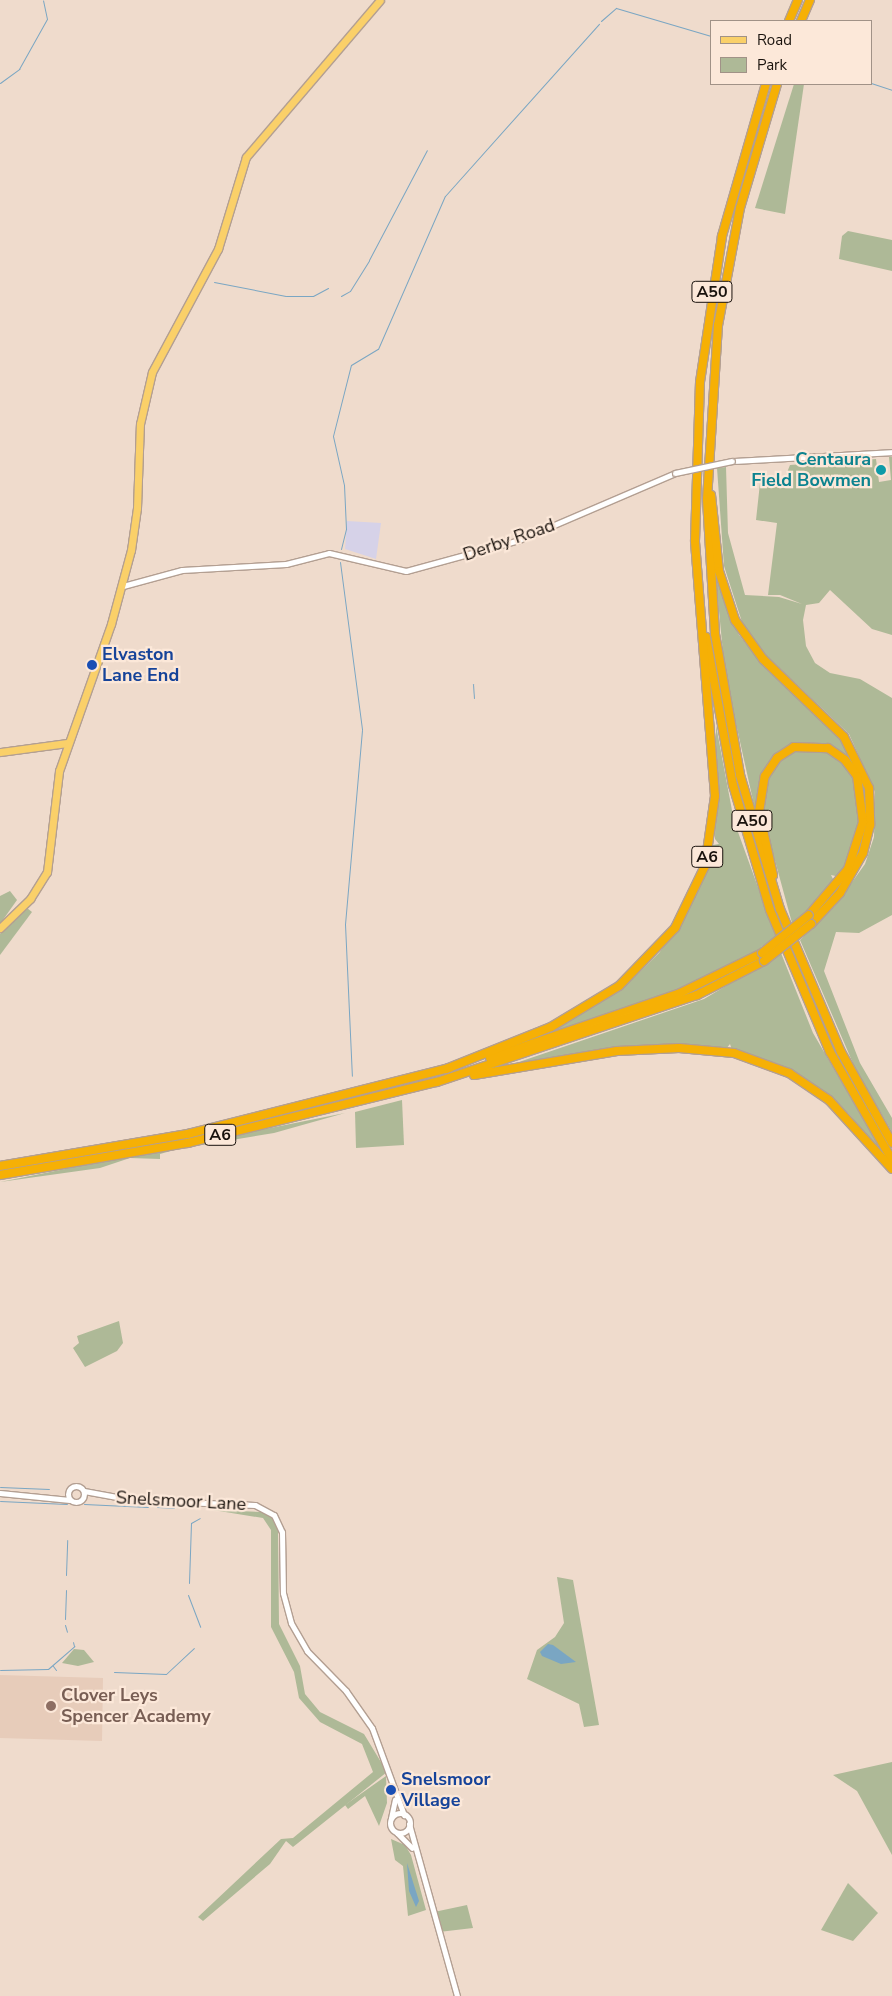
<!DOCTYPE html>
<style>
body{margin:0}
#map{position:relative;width:892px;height:1996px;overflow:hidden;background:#efdbcc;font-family:"Nunito Sans",sans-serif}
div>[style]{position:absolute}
.industrial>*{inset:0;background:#d6d2e8}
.built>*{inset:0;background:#e7ccba}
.green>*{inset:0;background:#aeb997}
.water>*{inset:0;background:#7aa6c3}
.stream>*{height:1px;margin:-0.5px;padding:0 0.5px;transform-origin:0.5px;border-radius:0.5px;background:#7aa6c3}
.roads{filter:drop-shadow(1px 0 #b39f92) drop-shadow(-1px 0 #b39f92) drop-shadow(0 1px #b39f92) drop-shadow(0 -1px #b39f92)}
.minor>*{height:5px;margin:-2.5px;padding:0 2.5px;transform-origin:2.5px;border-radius:2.5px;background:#fff}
.minor>.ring{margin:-2.5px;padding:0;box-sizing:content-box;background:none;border:5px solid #fff;border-radius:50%}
.major>*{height:7px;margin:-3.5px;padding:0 3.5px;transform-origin:3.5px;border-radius:3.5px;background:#fad069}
.highway>*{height:8px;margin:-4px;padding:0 4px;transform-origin:4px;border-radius:4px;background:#f6b005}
.bridges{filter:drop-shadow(1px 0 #b39f92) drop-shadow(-1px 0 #b39f92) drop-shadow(0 1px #b39f92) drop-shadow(0 -1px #b39f92)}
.minor-bridge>*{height:5px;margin:-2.5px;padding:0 2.5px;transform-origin:2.5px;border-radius:2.5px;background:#fff}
.highway-bridge>*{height:8px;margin:-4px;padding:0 4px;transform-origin:4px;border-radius:4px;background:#f6b005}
.dots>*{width:14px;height:14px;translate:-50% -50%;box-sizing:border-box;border:2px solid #fce8d9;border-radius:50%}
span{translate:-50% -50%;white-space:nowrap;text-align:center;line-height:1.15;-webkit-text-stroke:4.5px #fce8d9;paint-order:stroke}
.shield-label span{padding:1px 4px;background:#fce8d9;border:1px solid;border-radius:4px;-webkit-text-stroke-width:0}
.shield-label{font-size:16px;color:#19120d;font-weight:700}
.culture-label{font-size:18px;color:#0d838f;font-weight:700}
.right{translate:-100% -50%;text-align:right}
.street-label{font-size:18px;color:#19120d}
.transit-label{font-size:18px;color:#164399;font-weight:700}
.left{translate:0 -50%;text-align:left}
.education-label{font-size:18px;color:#785e54;font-weight:700}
.legend{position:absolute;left:710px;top:20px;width:162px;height:65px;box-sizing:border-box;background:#fce8d9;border:1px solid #a19287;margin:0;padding:6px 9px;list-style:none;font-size:15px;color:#19120d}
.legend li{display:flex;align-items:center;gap:10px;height:25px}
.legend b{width:25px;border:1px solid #a19287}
</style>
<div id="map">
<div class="industrial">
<div style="clip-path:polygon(347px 521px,381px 523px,376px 559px,345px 549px)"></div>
</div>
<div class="built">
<div style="clip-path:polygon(0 1675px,103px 1678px,102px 1741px,0 1738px)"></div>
</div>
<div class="green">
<div style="clip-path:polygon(794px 84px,804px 84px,785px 214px,755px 208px)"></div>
<div style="clip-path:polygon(848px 231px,892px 240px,892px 271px,839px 259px,842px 236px)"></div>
<div style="clip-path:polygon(889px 457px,892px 457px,892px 635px,872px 629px,830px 590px,819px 603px,806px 605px,803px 620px,806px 646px,815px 663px,830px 673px,860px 679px,892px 698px,892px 915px,859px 933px,836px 932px,824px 971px,860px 1063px,892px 1118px,892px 1132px,855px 1068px,800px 940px,835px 906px,865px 864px,874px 837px,875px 792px,849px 734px,766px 655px,742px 622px,724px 566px,717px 468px,726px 467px,728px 533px,745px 595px,779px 597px,802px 604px,780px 595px,768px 595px,777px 523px,756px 520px,760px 483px,784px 480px,790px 465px,876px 459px,879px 482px,891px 480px)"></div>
<div style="clip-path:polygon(713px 548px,721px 592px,739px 635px,767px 670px,839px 736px,855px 766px,833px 746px,795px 744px,774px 757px,762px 775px,758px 823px,725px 674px)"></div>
<div style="clip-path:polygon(716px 725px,734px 821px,776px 937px,761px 947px,762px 950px,674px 993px,519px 1046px,622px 989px,659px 953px,687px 914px,713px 845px,719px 844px,715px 839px)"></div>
<div style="clip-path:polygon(816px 748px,841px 760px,852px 775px,861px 816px,851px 855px,840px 877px,831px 875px,835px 883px,808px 913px,792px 923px,762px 813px,769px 775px,779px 760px,793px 751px)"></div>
<div style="clip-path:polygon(10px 891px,17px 900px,0 924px,0 896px)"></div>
<div style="clip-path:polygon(27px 908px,32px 912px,0 955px,0 934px)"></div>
<div style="clip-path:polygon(781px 953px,813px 1033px,883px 1153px,848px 1113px,819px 1088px,778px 1064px,732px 1050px,730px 1044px,726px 1049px,618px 1049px,504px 1067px,704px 999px)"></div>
<div style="clip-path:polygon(402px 1100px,404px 1145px,356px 1148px,355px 1112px)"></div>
<div style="clip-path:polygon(345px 1113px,274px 1133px,178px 1149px,160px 1154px,160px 1159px,130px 1158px,100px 1168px,0 1182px)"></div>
<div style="clip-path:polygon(119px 1321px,123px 1343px,117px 1351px,85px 1367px,73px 1348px,79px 1343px,77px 1336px)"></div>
<div style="clip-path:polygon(213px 1510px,261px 1512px,273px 1518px,278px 1531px,279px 1624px,300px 1666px,305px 1694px,320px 1712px,364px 1734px,387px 1772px,293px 1847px,286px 1841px,270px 1864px,203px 1921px,198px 1917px,281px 1839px,293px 1838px,373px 1772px,362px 1744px,320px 1722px,299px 1698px,294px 1672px,271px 1627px,271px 1530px,263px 1518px)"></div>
<div style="clip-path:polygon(557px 1577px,573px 1580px,599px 1725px,584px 1727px,579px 1704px,527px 1679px,537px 1650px,555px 1637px,564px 1623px)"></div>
<div style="clip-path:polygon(74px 1649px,84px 1650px,94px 1662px,78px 1666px,62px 1663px)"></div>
<div style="clip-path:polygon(892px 1762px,892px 1855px,857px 1791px,833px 1775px)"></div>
<div style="clip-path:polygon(386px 1776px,387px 1803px,379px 1826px,365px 1796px,348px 1809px,345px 1805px)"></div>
<div style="clip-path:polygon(391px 1839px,405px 1845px,411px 1855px,426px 1910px,408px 1916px,403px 1866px,395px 1860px)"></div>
<div style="clip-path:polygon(848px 1883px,878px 1913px,853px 1941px,821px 1930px)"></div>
<div style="clip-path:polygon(467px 1905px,473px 1928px,439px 1932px,434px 1912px)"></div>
</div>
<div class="water">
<div style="clip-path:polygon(548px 1644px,553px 1645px,576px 1662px,561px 1664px,542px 1656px,540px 1652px)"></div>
<div style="clip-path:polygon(407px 1863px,419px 1901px,416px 1907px,409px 1891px)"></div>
</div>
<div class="stream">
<div style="left:601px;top:21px;width:20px;rotate:-41deg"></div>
<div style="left:616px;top:8px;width:99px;rotate:16.4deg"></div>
<div style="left:0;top:83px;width:24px;rotate:-36deg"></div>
<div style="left:19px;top:69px;width:57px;rotate:-60.8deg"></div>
<div style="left:47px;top:19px;width:19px;rotate:-102deg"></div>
<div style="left:871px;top:83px;width:22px;rotate:18deg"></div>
<div style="left:214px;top:282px;width:73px;rotate:11deg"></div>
<div style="left:286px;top:296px;width:27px"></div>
<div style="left:313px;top:296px;width:17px;rotate:-28deg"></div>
<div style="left:341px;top:296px;width:10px;rotate:-29deg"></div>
<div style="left:350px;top:291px;width:36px;rotate:-58deg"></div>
<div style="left:369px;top:260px;width:124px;rotate:-62.2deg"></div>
<div style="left:341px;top:549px;width:21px;rotate:-76deg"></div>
<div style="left:346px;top:529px;width:44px;rotate:-92.6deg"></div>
<div style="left:344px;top:485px;width:50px;rotate:-102.7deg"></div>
<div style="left:333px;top:436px;width:73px;rotate:-75.8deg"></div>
<div style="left:351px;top:365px;width:31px;rotate:-31deg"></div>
<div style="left:378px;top:349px;width:167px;rotate:-66.4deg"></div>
<div style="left:445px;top:196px;width:231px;rotate:-48.2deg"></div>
<div style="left:340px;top:562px;width:169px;rotate:82.5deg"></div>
<div style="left:362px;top:730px;width:195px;rotate:95deg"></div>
<div style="left:345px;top:924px;width:152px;rotate:87.4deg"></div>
<div style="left:473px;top:684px;width:14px;rotate:86deg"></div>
<div style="left:0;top:1487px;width:49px;rotate:2.3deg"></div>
<div style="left:0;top:1501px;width:67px;rotate:2.6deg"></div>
<div style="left:84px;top:1504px;width:64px;rotate:2.7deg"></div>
<div style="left:157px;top:1507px;width:17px;rotate:3deg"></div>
<div style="left:66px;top:1575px;width:35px;rotate:-88deg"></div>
<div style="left:189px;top:1583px;width:60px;rotate:-88.1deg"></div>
<div style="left:191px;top:1523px;width:10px;rotate:-29deg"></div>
<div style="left:188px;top:1595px;width:34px;rotate:69deg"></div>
<div style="left:65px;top:1619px;width:29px;rotate:-88deg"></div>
<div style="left:65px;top:1625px;width:7px;rotate:74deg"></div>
<div style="left:53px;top:1666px;width:5px;rotate:53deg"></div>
<div style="left:0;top:1670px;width:48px;rotate:-1.2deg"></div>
<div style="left:48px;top:1669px;width:35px;rotate:-41deg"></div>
<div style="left:74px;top:1646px;width:4px;rotate:-104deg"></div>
<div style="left:114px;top:1672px;width:52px;rotate:2.2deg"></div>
<div style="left:166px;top:1674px;width:38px;rotate:-43deg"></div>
</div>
<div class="roads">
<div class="minor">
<div style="left:732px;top:461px;width:160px;rotate:-3.2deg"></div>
<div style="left:123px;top:586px;width:61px;rotate:-15.2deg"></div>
<div style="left:182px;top:570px;width:104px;rotate:-3.3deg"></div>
<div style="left:286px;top:564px;width:44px;rotate:-14.3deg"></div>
<div style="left:329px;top:553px;width:79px;rotate:13.2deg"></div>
<div style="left:406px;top:571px;width:117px;rotate:-15.3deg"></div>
<div style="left:519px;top:540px;width:170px;rotate:-23.2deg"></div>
<div class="ring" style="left:68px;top:1486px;width:11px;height:11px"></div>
<div style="left:84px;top:1491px;width:50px;rotate:10.4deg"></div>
<div style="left:133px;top:1500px;width:122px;rotate:2.3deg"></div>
<div style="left:255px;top:1505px;width:21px;rotate:28deg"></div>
<div style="left:274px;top:1515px;width:19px;rotate:65deg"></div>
<div style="left:282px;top:1532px;width:61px;rotate:89.1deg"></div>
<div style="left:283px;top:1593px;width:31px;rotate:75deg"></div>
<div style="left:291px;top:1623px;width:32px;rotate:60deg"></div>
<div style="left:307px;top:1651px;width:56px;rotate:45.7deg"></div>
<div style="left:346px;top:1691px;width:45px;rotate:54.9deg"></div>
<div style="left:372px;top:1728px;width:93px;rotate:69.8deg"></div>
<div style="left:0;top:1493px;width:70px;rotate:5.7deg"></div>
<div class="ring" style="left:390px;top:1813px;width:15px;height:15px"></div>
<div style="left:391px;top:1818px;width:19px;rotate:-78deg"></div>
<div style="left:409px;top:1824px;width:179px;rotate:74.4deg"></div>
<div style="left:397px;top:1833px;width:21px;rotate:45deg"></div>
</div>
<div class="major">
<div style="left:0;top:752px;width:68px;rotate:-7.7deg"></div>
<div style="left:0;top:928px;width:42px;rotate:-44deg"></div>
<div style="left:30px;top:899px;width:32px;rotate:-58deg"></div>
<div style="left:47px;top:872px;width:102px;rotate:-83.2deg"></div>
<div style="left:59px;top:771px;width:156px;rotate:-70.5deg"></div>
<div style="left:111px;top:624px;width:77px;rotate:-74.9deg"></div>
<div style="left:131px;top:550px;width:42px;rotate:-81.9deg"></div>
<div style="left:137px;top:508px;width:84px;rotate:-88deg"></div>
<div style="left:140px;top:424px;width:53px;rotate:-77deg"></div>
<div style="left:152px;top:372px;width:140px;rotate:-61.8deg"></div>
<div style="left:218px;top:249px;width:96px;rotate:-73.1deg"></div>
<div style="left:246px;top:157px;width:206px;rotate:-49.5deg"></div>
</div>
<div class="highway">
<div style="left:789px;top:21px;width:23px;rotate:-67deg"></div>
<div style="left:801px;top:21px;width:23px;rotate:-67deg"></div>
<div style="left:777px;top:84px;width:129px;rotate:106.6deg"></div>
<div style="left:740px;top:208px;width:119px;rotate:100.6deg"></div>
<div style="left:718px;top:325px;width:174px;rotate:93.6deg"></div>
<div style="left:707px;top:499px;width:135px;rotate:86.6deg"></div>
<div style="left:715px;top:634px;width:143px;rotate:79.9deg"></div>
<div style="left:740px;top:775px;width:140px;rotate:73.4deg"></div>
<div style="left:780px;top:909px;width:155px;rotate:66.9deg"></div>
<div style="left:841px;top:1052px;width:104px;rotate:60.7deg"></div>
<div style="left:711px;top:495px;width:76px;rotate:84deg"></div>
<div style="left:719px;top:571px;width:52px;rotate:71.9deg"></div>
<div style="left:735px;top:620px;width:48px;rotate:54.3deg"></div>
<div style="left:763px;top:659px;width:112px;rotate:43.9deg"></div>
<div style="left:844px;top:737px;width:57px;rotate:63.9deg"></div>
<div style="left:869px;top:788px;width:37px;rotate:88deg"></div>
<div style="left:870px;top:825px;width:29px;rotate:104deg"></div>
<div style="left:863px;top:853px;width:46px;rotate:119.9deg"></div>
<div style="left:840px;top:893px;width:42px;rotate:133.1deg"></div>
<div style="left:706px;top:637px;width:150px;rotate:79.7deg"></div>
<div style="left:733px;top:785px;width:130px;rotate:73.5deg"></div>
<div style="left:770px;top:910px;width:154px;rotate:67.1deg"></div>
<div style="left:830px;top:1052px;width:125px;rotate:60.1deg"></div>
<div style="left:773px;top:875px;width:65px;rotate:-102.5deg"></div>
<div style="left:759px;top:812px;width:36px;rotate:-81deg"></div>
<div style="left:765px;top:776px;width:22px;rotate:-56deg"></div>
<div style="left:777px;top:758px;width:20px;rotate:-33deg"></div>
<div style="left:794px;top:747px;width:34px;rotate:2deg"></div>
<div style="left:828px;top:748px;width:21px;rotate:35deg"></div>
<div style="left:845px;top:760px;width:20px;rotate:53deg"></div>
<div style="left:857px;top:776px;width:46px;rotate:82.6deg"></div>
<div style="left:863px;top:822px;width:49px;rotate:107.7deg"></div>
<div style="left:848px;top:869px;width:60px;rotate:130.3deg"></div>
<div style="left:490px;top:1058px;width:199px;rotate:-18.8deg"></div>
<div style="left:678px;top:994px;width:93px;rotate:-26deg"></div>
<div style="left:446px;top:1069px;width:113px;rotate:-21.8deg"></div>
<div style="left:551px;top:1027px;width:79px;rotate:-31.1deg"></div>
<div style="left:619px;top:986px;width:81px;rotate:-46deg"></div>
<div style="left:675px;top:928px;width:69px;rotate:-64.2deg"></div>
<div style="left:705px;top:866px;width:71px;rotate:-81.9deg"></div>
<div style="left:715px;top:796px;width:256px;rotate:-94.5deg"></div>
<div style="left:695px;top:541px;width:159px;rotate:-88.2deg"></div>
<div style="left:700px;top:382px;width:148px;rotate:-81.4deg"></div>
<div style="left:722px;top:236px;width:158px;rotate:-73.9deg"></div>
<div style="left:474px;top:1075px;width:145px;rotate:-9.5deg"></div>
<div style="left:617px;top:1051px;width:62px;rotate:-2.8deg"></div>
<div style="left:679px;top:1048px;width:55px;rotate:5.2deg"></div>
<div style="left:734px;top:1053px;width:59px;rotate:20deg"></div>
<div style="left:789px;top:1073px;width:48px;rotate:34deg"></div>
<div style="left:829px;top:1100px;width:93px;rotate:47.6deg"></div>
<div style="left:0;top:1166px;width:191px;rotate:-9.7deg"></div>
<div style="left:188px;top:1134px;width:269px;rotate:-14.2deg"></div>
<div style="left:0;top:1175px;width:191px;rotate:-9.7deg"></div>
<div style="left:188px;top:1143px;width:256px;rotate:-13.8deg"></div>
<div style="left:437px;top:1082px;width:274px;rotate:-18.5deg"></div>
<div style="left:697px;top:995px;width:75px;rotate:-26.9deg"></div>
</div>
</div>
<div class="bridges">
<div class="minor-bridge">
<div style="left:675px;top:473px;width:58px;rotate:-11.9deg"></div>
</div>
<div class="highway-bridge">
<div style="left:762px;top:953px;width:60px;rotate:-39deg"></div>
<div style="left:764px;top:961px;width:60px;rotate:-38.2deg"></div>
</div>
</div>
<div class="dots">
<div style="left:881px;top:470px;background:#0f9aa8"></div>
<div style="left:92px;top:665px;background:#1a4fb4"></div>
<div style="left:51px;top:1706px;background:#8d6e63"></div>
<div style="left:391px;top:1790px;background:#1a4fb4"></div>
</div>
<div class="shield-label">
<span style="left:712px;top:292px">A50</span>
<span style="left:752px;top:821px">A50</span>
<span style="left:707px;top:857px">A6</span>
<span style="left:220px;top:1135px">A6</span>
</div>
<div class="culture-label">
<span class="right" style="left:871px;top:470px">Centaura<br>Field Bowmen</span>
</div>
<div class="street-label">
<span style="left:509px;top:540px;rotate:-19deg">Derby Road</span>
<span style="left:181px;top:1501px;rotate:3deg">Snelsmoor Lane</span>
</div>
<div class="transit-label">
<span class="left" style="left:102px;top:665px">Elvaston<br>Lane End</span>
<span class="left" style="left:401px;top:1790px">Snelsmoor<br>Village</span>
</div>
<div class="education-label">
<span class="left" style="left:61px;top:1706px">Clover Leys<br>Spencer Academy</span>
</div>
<ul class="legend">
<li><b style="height:6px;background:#fad069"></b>Road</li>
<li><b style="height:14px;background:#aeb997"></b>Park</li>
</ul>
</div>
